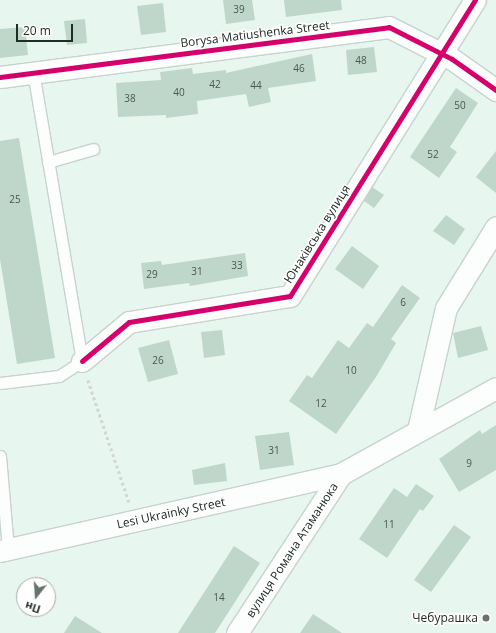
<!DOCTYPE html>
<meta charset="utf-8">
<style>
body{margin:0}
#map{position:relative;width:496px;height:633px;overflow:hidden;background:#e7f6ee;font-family:"Open Sans",sans-serif}
div>[style]{position:absolute}
.building>*{inset:0;background:#bfd7cb}
.path>*{height:2.5px;margin-top:-1.25px;transform-origin:0;background:repeating-linear-gradient(90deg,#d3d7d4 0 3px,transparent 0 6px)}
.roads{filter:drop-shadow(1px 0 #c7d3cd) drop-shadow(-1px 0 #c7d3cd) drop-shadow(0 1px #c7d3cd) drop-shadow(0 -1px #c7d3cd)}
.service>*{height:11px;margin:-5.5px;padding:0 5.5px;transform-origin:5.5px;border-radius:5.5px;background:#fbfefc}
.minor>*{height:21px;margin:-10.5px;padding:0 10.5px;transform-origin:10.5px;border-radius:10.5px;background:#fbfefc}
.cycleway>*{height:5px;margin:-2.5px;padding:0 2.5px;transform-origin:2.5px;border-radius:2.5px;background:#d6006c}
.dots>*{width:11px;height:11px;translate:-50% -50%;box-sizing:border-box;border:2px solid #fff;border-radius:50%}
span{translate:-50% -50%;white-space:nowrap;text-align:center;line-height:1.15;-webkit-text-stroke:3.5px #fff;paint-order:stroke}
.number-label{font-size:10px;color:#49574f}
.number-label span{-webkit-text-stroke-width:0}
.street-label{font-size:12px;color:#222c26}
.poi-label{font-size:12px;color:#222c26}
.right{translate:-100% -50%;text-align:right}
.north{position:absolute;left:16px;top:577px;width:40px;height:40px;box-sizing:border-box;background:#fff;border:1px solid #a7aba8;border-radius:50%;rotate:197deg;font-size:11px;font-weight:700;line-height:16px;text-align:center;color:#222c26}
.north::after{content:'';display:block;margin:auto;width:14px;height:18px;background:#67736c;clip-path:polygon(50% 0,100% 100%,50% 72%,0 100%)}
.scale{position:absolute;left:16px;top:24px;width:57px;height:18px;box-sizing:border-box;border:2px solid #222c26;border-top:0;padding-left:5px;font-size:12px;line-height:14px;white-space:nowrap;color:#222c26;-webkit-text-stroke:3px #fff;paint-order:stroke}
</style>
<div id="map">
<div class="building">
<div style="clip-path:polygon(223px 0,252px 0,255px 20px,226px 24px)"></div>
<div style="clip-path:polygon(284px 0,341px 0,342px 10px,286px 17px)"></div>
<div style="clip-path:polygon(163px 3px,166px 32px,141px 35px,137px 6px)"></div>
<div style="clip-path:polygon(85px 19px,87px 43px,67px 45px,64px 21px)"></div>
<div style="clip-path:polygon(25px 27px,28px 55px,0 58px,0 29px)"></div>
<div style="clip-path:polygon(374px 47px,377px 72px,348px 75px,346px 50px)"></div>
<div style="clip-path:polygon(312px 54px,316px 81px,268px 88px,271px 102px,249px 107px,246px 94px,197px 101px,198px 114px,166px 118px,166px 115px,118px 117px,116px 83px,161px 80px,160px 72px,192px 68px,193px 74px,226px 70px,226px 73px)"></div>
<div style="clip-path:polygon(456px 88px,478px 103px,450px 147px,457px 152px,439px 178px,410px 157px)"></div>
<div style="clip-path:polygon(19px 138px,55px 358px,17px 364px,0 259px,0 141px)"></div>
<div style="clip-path:polygon(496px 151px,496px 193px,476px 177px)"></div>
<div style="clip-path:polygon(372px 187px,384px 195px,374px 208px,364px 201px)"></div>
<div style="clip-path:polygon(446px 215px,465px 229px,454px 245px,433px 231px)"></div>
<div style="clip-path:polygon(352px 246px,379px 266px,363px 289px,335px 269px)"></div>
<div style="clip-path:polygon(245px 253px,248px 276px,190px 286px,189px 283px,144px 289px,141px 263px,161px 261px,162px 265px)"></div>
<div style="clip-path:polygon(402px 285px,420px 298px,391px 339px,396px 343px,376px 377px,336px 434px,289px 401px,307px 375px,312px 378px,338px 340px,349px 348px,367px 323px,373px 327px)"></div>
<div style="clip-path:polygon(481px 326px,488px 350px,458px 358px,453px 333px)"></div>
<div style="clip-path:polygon(222px 330px,225px 355px,204px 358px,201px 332px)"></div>
<div style="clip-path:polygon(169px 340px,178px 374px,148px 382px,138px 348px)"></div>
<div style="clip-path:polygon(496px 425px,496px 470px,459px 492px,439px 459px,480px 430px,482px 434px)"></div>
<div style="clip-path:polygon(289px 432px,294px 465px,260px 470px,255px 436px)"></div>
<div style="clip-path:polygon(225px 463px,227px 481px,194px 485px,192px 470px)"></div>
<div style="clip-path:polygon(416px 484px,434px 496px,423px 511px,420px 509px,387px 558px,359px 539px,394px 488px,407px 497px)"></div>
<div style="clip-path:polygon(454px 525px,471px 537px,431px 592px,414px 580px)"></div>
<div style="clip-path:polygon(234px 546px,260px 563px,215px 633px,178px 633px)"></div>
<div style="clip-path:polygon(313px 614px,342px 633px,300px 633px)"></div>
<div style="clip-path:polygon(75px 616px,102px 633px,64px 633px)"></div>
</div>
<div class="path">
<div style="left:88px;top:380px;width:129px;rotate:71.4deg"></div>
</div>
<div class="roads">
<div class="service">
<div style="left:48px;top:162px;width:47px;rotate:-16.1deg"></div>
<div style="left:0;top:383px;width:59px;rotate:-6.8deg"></div>
<div style="left:59px;top:376px;width:27px;rotate:-33deg"></div>
<div style="left:82px;top:361px;width:293px;rotate:-99.6deg"></div>
<div style="left:0;top:456px;width:93px;rotate:85.1deg"></div>
</div>
<div class="minor">
<div style="left:0;top:77px;width:392px;rotate:-7.3deg"></div>
<div style="left:389px;top:27px;width:71px;rotate:26.9deg"></div>
<div style="left:452px;top:59px;width:54px;rotate:35.2deg"></div>
<div style="left:82px;top:361px;width:61px;rotate:-39.7deg"></div>
<div style="left:129px;top:322px;width:163px;rotate:-9.2deg"></div>
<div style="left:290px;top:296px;width:349px;rotate:-58deg"></div>
<div style="left:418px;top:430px;width:125px;rotate:-77.1deg"></div>
<div style="left:446px;top:308px;width:95px;rotate:-58.3deg"></div>
<div style="left:0;top:551px;width:350px;rotate:-12.7deg"></div>
<div style="left:237px;top:633px;width:190px;rotate:-56.8deg"></div>
<div style="left:341px;top:474px;width:177px;rotate:-29deg"></div>
</div>
</div>
<div class="cycleway">
<div style="left:0;top:77px;width:392px;rotate:-7.3deg"></div>
<div style="left:389px;top:27px;width:71px;rotate:26.9deg"></div>
<div style="left:452px;top:59px;width:54px;rotate:35.2deg"></div>
<div style="left:82px;top:361px;width:61px;rotate:-39.7deg"></div>
<div style="left:129px;top:322px;width:163px;rotate:-9.2deg"></div>
<div style="left:290px;top:296px;width:349px;rotate:-58deg"></div>
</div>
<div class="dots">
<div style="left:486px;top:618px;background:#67736c"></div>
</div>
<div class="number-label">
<span style="left:239px;top:10px">39</span>
<span style="left:361px;top:61px">48</span>
<span style="left:299px;top:69px">46</span>
<span style="left:215px;top:85px">42</span>
<span style="left:256px;top:86px">44</span>
<span style="left:179px;top:93px">40</span>
<span style="left:130px;top:99px">38</span>
<span style="left:460px;top:106px">50</span>
<span style="left:433px;top:155px">52</span>
<span style="left:15px;top:200px">25</span>
<span style="left:237px;top:266px">33</span>
<span style="left:197px;top:272px">31</span>
<span style="left:152px;top:275px">29</span>
<span style="left:403px;top:303px">6</span>
<span style="left:158px;top:361px">26</span>
<span style="left:351px;top:371px">10</span>
<span style="left:321px;top:404px">12</span>
<span style="left:274px;top:451px">31</span>
<span style="left:469px;top:464px">9</span>
<span style="left:389px;top:525px">11</span>
<span style="left:219px;top:598px">14</span>
</div>
<div class="street-label">
<span style="left:255px;top:34px;rotate:-7deg">Borysa Matiushenka Street</span>
<span style="left:317px;top:234px;rotate:-58deg">Юнаківська вулиця</span>
<span style="left:171px;top:513px;rotate:-12deg">Lesi Ukrainky Street</span>
<span style="left:292px;top:550px;rotate:-57deg">вулиця Романа Атаманюка</span>
</div>
<div class="poi-label">
<span class="right" style="left:478px;top:618px">Чебурашка</span>
</div>
<div class="north">Пн</div>
<div class="scale">20 m</div>
</div>
